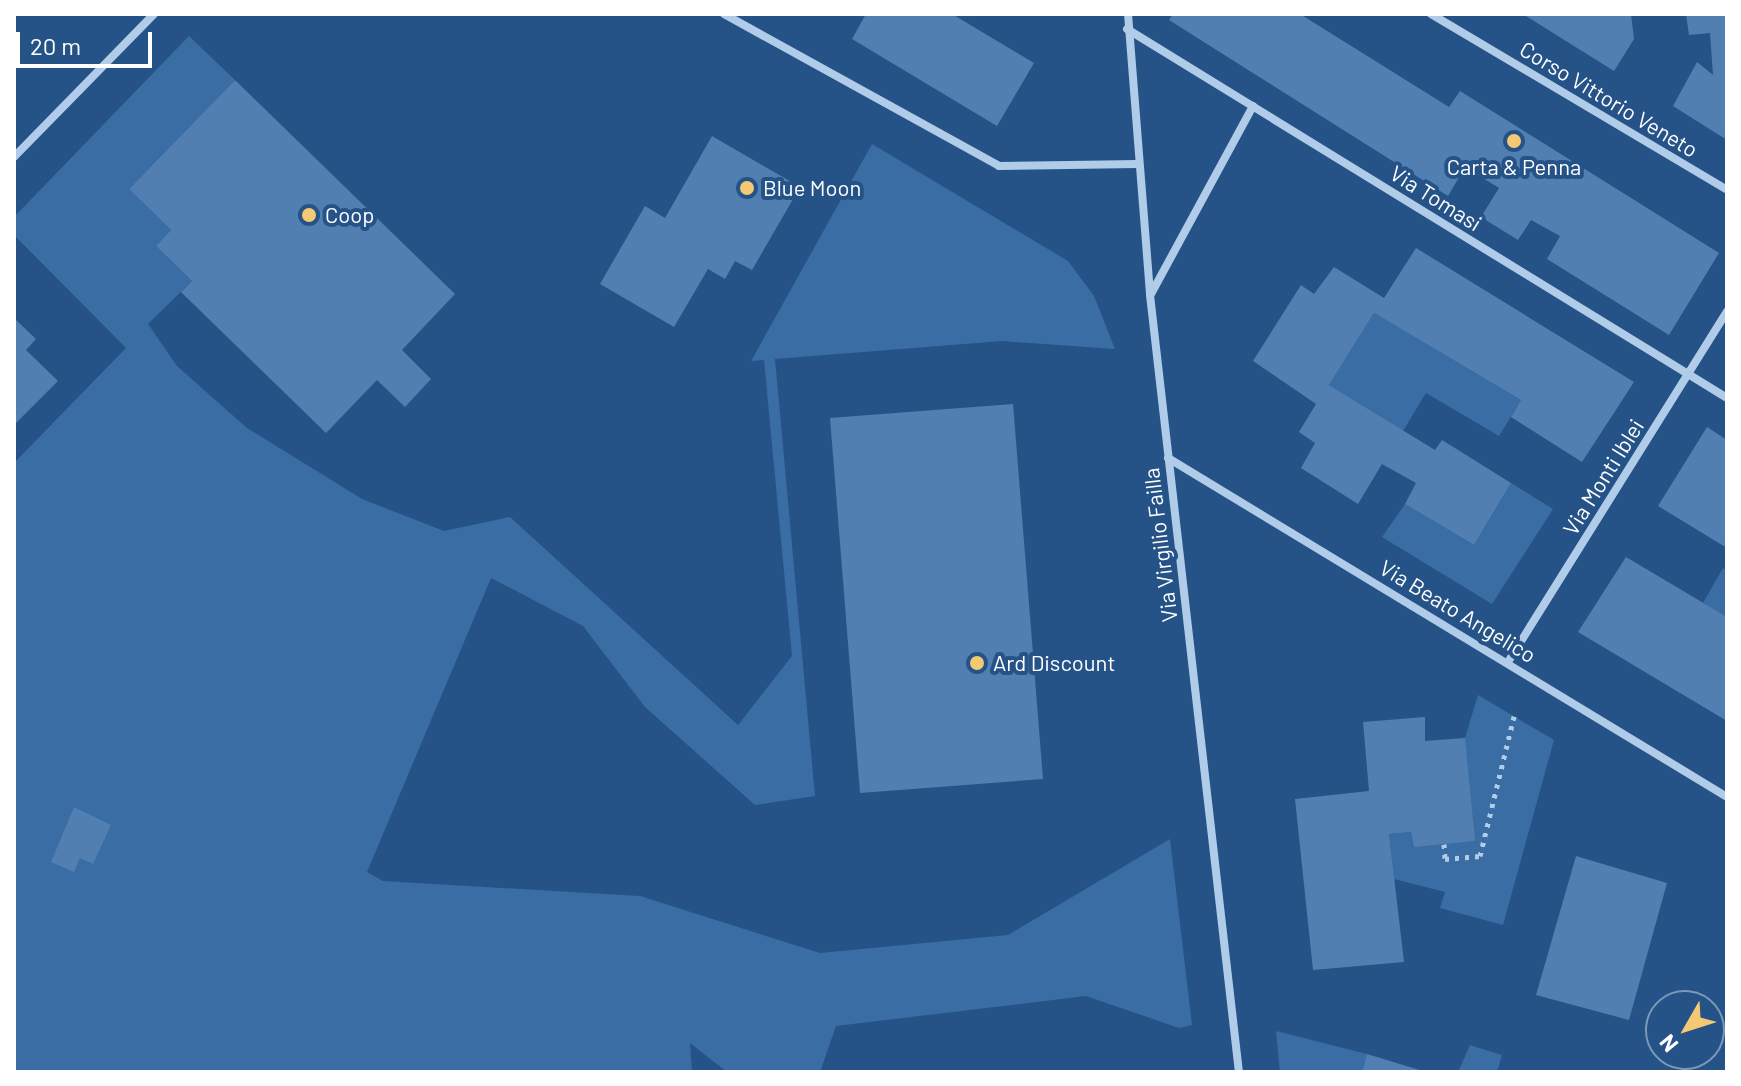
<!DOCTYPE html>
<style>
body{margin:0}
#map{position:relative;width:1741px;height:1086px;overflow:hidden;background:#255387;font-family:Barlow,sans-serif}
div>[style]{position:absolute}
.green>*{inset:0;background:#396da4}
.building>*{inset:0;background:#517fb1}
.path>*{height:5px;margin-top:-2.5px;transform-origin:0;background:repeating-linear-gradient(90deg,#b0cce9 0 4px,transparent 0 10px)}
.minor>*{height:8px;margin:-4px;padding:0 4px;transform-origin:4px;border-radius:4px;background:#b0cce9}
.dots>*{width:22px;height:22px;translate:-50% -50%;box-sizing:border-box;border:4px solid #255387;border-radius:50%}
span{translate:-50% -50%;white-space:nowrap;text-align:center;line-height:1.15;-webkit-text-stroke:8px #255387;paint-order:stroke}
.street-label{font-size:22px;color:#fff}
.poi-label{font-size:22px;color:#fff}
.left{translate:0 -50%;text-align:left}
.frame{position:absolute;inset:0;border:16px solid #fff;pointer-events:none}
.north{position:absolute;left:1645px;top:990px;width:80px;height:80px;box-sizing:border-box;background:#255387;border:2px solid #7c98b7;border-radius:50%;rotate:231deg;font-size:22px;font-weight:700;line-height:32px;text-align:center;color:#fff}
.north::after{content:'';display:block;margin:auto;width:28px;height:36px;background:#f3c974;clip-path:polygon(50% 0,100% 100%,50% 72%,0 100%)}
.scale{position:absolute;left:16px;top:32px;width:136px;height:36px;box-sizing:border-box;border:4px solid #fff;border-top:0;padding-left:10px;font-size:24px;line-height:28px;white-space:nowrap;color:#fff;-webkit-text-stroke:6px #255387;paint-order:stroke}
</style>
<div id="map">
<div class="green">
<div style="clip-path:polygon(189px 36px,235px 80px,129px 189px,171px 230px,156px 246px,192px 281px,148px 324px,177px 366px,247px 428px,362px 499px,444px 531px,510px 517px,738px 725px,792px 656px,764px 360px,751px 361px,872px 144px,1068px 261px,1094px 296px,1115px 349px,1002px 341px,775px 359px,815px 796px,755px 805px,645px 707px,583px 626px,491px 578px,367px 872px,383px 881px,640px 896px,820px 953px,1008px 935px,1170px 839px,1192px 1025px,1179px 1028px,1086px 996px,836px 1026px,820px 1072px,727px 1072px,690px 1043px,692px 1072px,14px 1072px,14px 463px,126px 348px,14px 235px,14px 217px)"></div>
<div style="clip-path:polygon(1374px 313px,1521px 400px,1499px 436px,1426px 393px,1403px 431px,1329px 385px)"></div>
<div style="clip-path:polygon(1511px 483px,1553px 509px,1492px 604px,1382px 537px,1405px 504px,1474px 545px)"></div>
<div style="clip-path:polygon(1723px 568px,1727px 571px,1727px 617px,1703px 603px)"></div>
<div style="clip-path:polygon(1478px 695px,1554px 740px,1503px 925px,1440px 908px,1445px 892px,1394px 879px,1389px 834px,1411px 832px,1414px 847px,1465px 738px)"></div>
<div style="clip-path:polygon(1276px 1031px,1367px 1054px,1362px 1072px,1280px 1072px)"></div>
<div style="clip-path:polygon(1470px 1045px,1502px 1055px,1497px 1072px,1458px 1072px)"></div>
</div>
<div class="building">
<div style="clip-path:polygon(866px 14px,952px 14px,1034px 63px,997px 126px,852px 39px)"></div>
<div style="clip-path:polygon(1173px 14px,1300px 14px,1449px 107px,1460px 91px,1719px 253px,1669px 335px,1547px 259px,1560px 236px,1531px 220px,1518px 240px,1481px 217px,1499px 188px,1465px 167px,1448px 196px,1169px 20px)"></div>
<div style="clip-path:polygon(1523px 14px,1631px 14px,1634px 39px,1614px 71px)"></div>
<div style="clip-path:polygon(1686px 14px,1727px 14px,1727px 140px,1673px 106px,1697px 62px,1713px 75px,1710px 33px,1689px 35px)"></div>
<div style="clip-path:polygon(235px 80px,455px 294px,402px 350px,431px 379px,405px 407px,377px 380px,326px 433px,181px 292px,192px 281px,156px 246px,171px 230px,129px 189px)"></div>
<div style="clip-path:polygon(712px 136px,800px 187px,752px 270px,735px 261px,725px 279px,708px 269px,674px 327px,600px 284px,645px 206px,665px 218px)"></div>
<div style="clip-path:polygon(1416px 248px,1634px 382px,1582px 462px,1511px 417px,1521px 400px,1374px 313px,1329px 385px,1435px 450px,1442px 440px,1511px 483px,1474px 545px,1405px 504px,1416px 483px,1382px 464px,1358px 504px,1301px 468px,1315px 443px,1299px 432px,1316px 404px,1253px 361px,1301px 285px,1314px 294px,1334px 267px,1384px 298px)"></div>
<div style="clip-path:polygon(14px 318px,36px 339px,26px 350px,58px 381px,14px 425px)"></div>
<div style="clip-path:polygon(1013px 404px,1043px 779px,860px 793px,830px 418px)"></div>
<div style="clip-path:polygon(1707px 427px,1727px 440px,1727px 548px,1658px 506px)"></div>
<div style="clip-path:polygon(1626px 557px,1727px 617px,1727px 721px,1578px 632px)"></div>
<div style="clip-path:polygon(1425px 717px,1425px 741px,1465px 738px,1475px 841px,1414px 847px,1411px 832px,1389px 834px,1404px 962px,1313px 970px,1295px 799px,1369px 791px,1363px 722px)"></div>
<div style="clip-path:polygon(74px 807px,111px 825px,93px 864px,80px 858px,74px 872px,51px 862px)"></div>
<div style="clip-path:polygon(1576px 856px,1667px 883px,1629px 1020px,1536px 995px)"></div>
<div style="clip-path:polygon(1367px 1054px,1423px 1071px,1423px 1072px,1362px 1072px)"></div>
</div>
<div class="path">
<div style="left:1444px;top:844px;width:15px;rotate:86deg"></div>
<div style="left:1445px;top:859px;width:35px;rotate:-5deg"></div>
<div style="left:1480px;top:856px;width:144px;rotate:-76.3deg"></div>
</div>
<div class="minor">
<div style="left:724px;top:14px;width:314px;rotate:28.9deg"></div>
<div style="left:999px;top:166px;width:139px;rotate:-0.8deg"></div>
<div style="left:1128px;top:14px;width:282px;rotate:85.5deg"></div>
<div style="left:1150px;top:295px;width:782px;rotate:83.47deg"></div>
<div style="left:1431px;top:14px;width:344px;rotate:30.7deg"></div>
<div style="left:1127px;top:29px;width:704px;rotate:31.59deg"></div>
<div style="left:14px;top:157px;width:200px;rotate:-45.6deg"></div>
<div style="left:1151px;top:294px;width:214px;rotate:-61.5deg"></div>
<div style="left:1168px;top:458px;width:654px;rotate:31.23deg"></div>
<div style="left:1508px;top:662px;width:414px;rotate:-58deg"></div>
</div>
<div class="dots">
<div style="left:1514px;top:141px;background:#f3c974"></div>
<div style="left:747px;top:188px;background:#f3c974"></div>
<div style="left:309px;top:215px;background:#f3c974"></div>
<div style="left:977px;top:663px;background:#f3c974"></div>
</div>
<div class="street-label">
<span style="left:1609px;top:99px;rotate:31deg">Corso Vittorio Veneto</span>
<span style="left:1436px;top:198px;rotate:32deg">Via Tomasi</span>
<span style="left:1603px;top:477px;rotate:-58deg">Via Monti Iblei</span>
<span style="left:1160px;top:545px;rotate:-97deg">Via Virgilio Failla</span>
<span style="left:1458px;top:611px;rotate:31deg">Via Beato Angelico</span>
</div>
<div class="poi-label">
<span style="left:1514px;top:167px">Carta &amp; Penna</span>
<span class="left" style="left:763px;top:188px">Blue Moon</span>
<span class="left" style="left:325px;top:215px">Coop</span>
<span class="left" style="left:993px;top:663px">Ard Discount</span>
</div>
<div class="frame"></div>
<div class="north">N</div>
<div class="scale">20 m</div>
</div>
